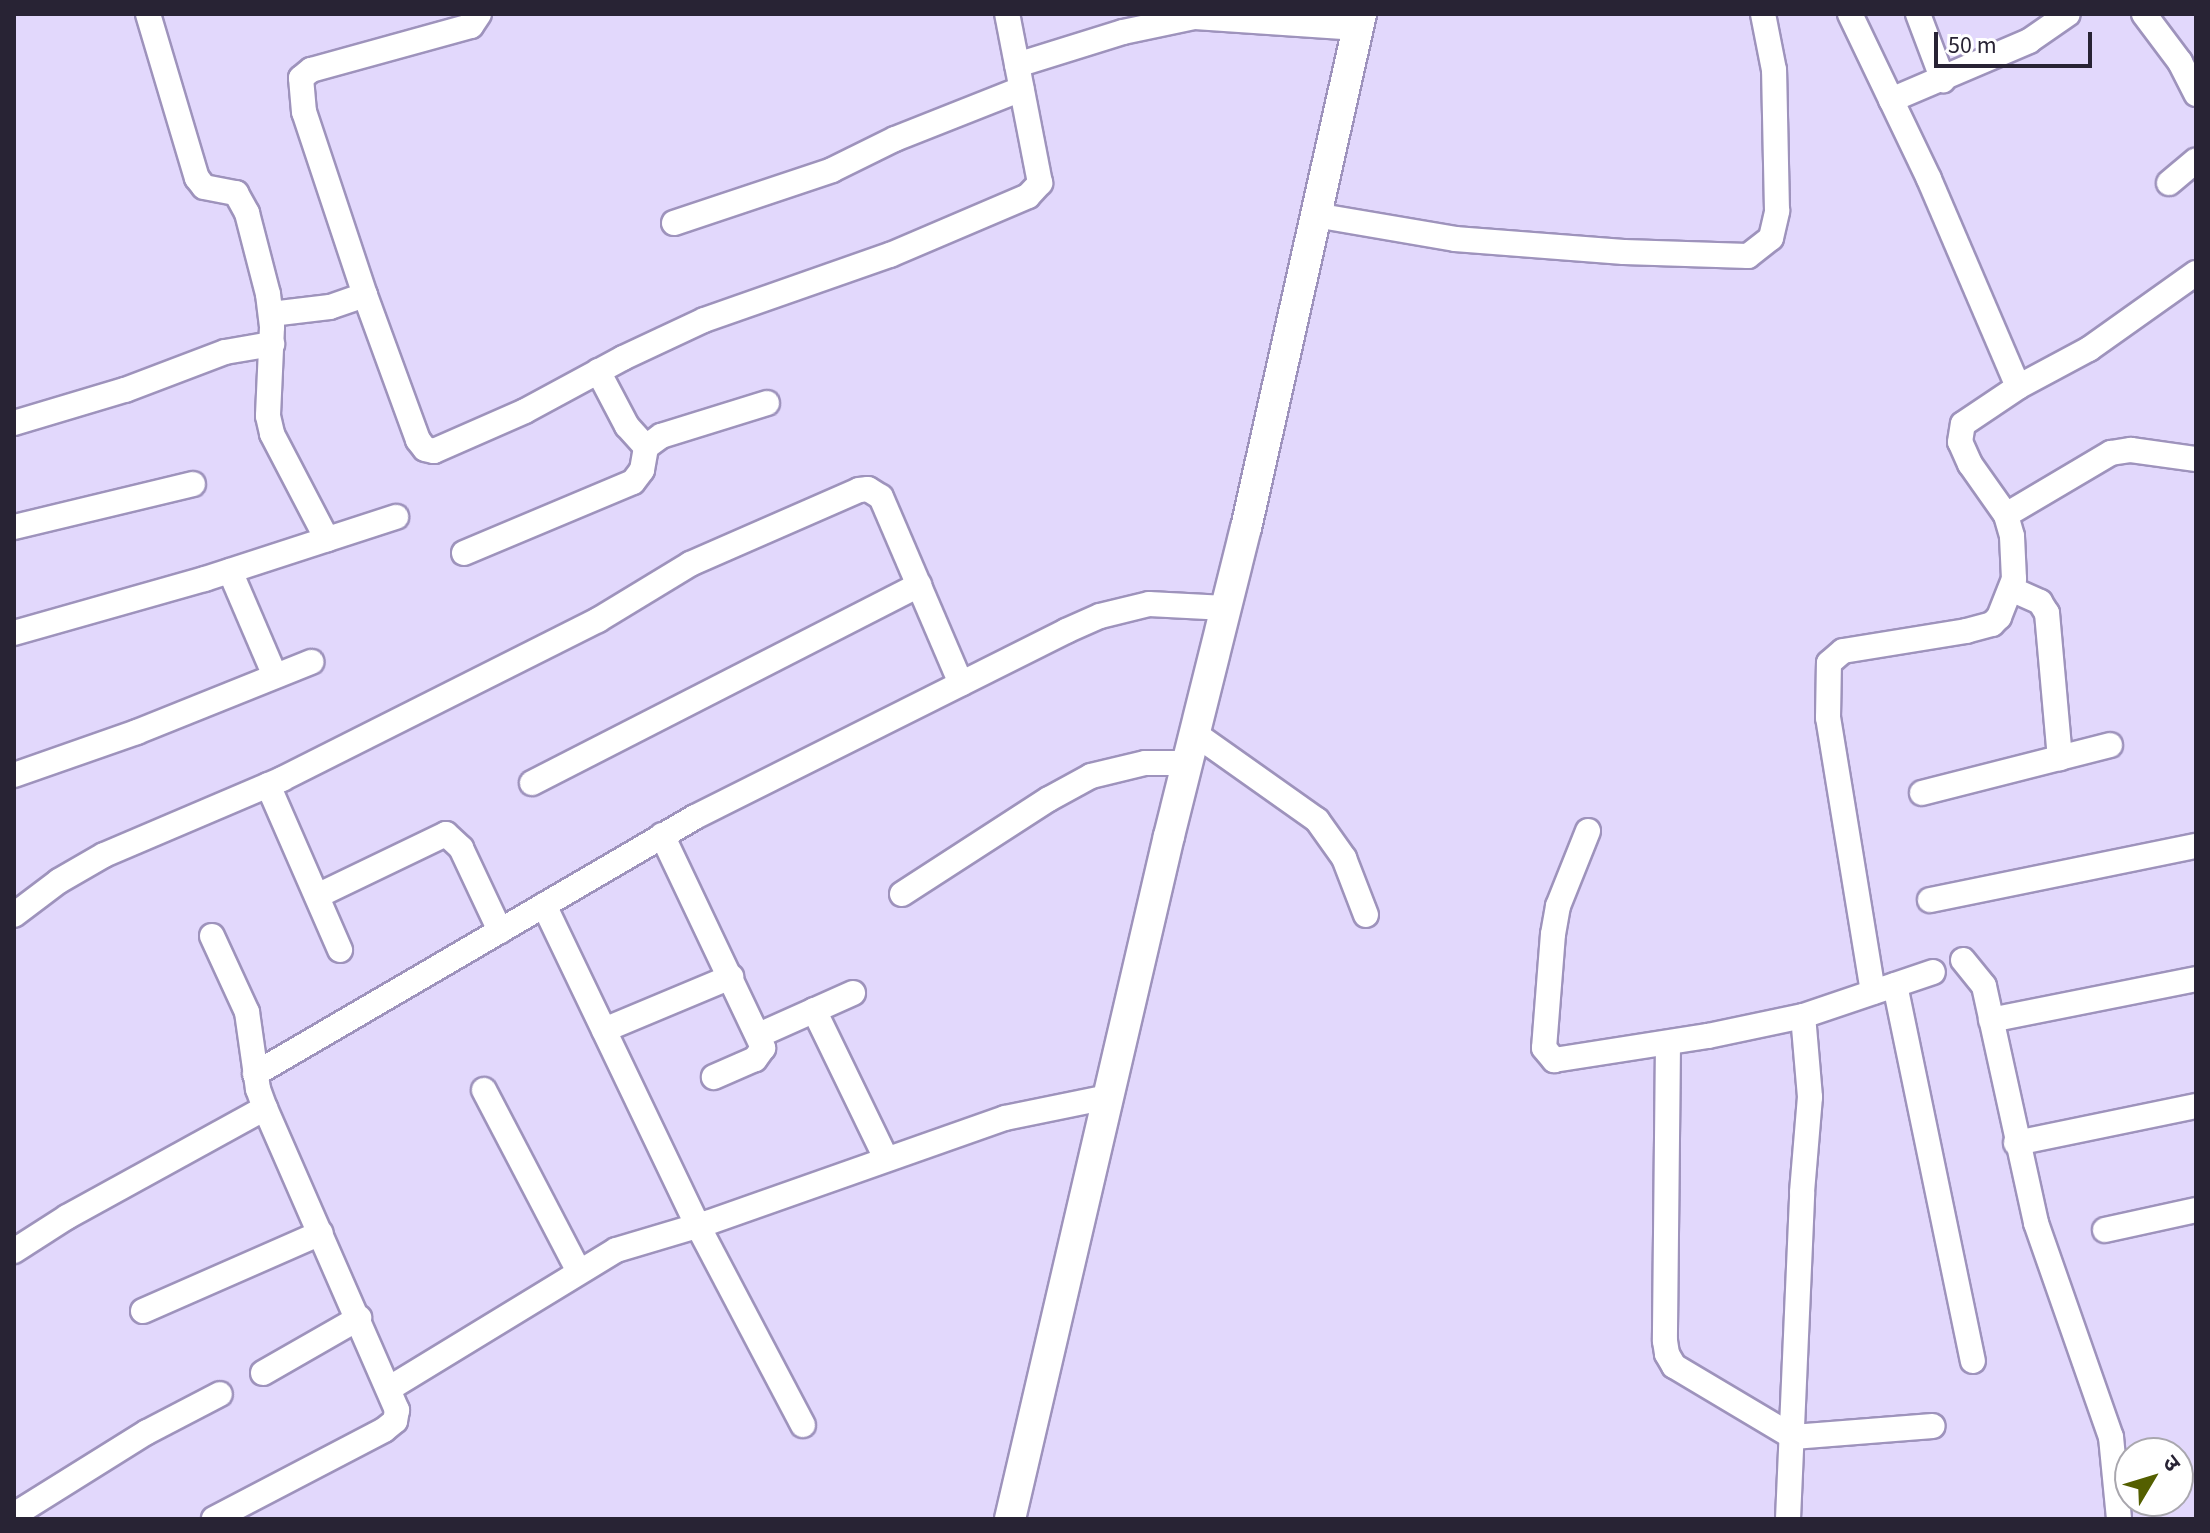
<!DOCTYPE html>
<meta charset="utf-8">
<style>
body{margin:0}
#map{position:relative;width:2210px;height:1533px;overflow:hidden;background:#e2d8fc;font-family:"Source Sans 3","Noto Sans Devanagari",sans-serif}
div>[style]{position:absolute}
.roads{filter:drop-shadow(2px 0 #9e93bc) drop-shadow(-2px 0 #9e93bc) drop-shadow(0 2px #9e93bc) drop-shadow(0 -2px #9e93bc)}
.minor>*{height:24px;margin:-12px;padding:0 12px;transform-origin:12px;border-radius:12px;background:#fff}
.major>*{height:30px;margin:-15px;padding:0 15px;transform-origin:15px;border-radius:15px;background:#fff}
span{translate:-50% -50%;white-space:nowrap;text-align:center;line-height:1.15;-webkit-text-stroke:8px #fff;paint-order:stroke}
.frame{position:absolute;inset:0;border:16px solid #282334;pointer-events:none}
.north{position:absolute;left:2114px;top:1437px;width:80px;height:80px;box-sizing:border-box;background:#fff;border:2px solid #a9a7ae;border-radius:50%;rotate:52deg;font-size:22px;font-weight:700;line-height:32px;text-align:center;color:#282334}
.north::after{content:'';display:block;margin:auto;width:28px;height:36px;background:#545f00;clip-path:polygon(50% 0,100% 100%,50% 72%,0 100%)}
.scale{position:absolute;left:1934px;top:32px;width:158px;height:36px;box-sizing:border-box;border:4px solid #282334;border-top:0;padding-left:10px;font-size:24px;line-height:28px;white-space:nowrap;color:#282334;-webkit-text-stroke:6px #fff;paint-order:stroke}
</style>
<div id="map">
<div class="roads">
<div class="minor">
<div style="left:148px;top:14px;width:171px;rotate:73.4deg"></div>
<div style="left:197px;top:178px;width:11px;rotate:52deg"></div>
<div style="left:204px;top:187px;width:33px;rotate:11deg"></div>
<div style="left:236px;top:193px;width:23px;rotate:61deg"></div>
<div style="left:247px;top:213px;width:84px;rotate:75.5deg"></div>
<div style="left:268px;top:294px;width:33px;rotate:83deg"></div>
<div style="left:272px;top:327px;width:89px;rotate:92.6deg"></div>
<div style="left:268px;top:416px;width:18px;rotate:77deg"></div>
<div style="left:272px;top:434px;width:119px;rotate:62.4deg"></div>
<div style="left:1850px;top:14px;width:183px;rotate:64.4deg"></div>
<div style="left:1929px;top:179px;width:226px;rotate:66.8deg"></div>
<div style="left:1918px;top:14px;width:71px;rotate:69.3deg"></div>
<div style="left:2144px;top:14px;width:60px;rotate:53.1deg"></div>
<div style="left:2180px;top:62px;width:36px;rotate:63deg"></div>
<div style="left:1017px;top:65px;width:111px;rotate:-17.3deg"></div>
<div style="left:1123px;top:32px;width:74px;rotate:-11.8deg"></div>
<div style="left:1195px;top:17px;width:163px;rotate:3.9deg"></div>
<div style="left:1891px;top:100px;width:150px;rotate:-23.1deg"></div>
<div style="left:2029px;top:41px;width:47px;rotate:-34.7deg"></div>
<div style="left:2169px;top:183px;width:35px;rotate:-40deg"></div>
<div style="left:1315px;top:215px;width:142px;rotate:9.7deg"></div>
<div style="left:1455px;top:239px;width:169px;rotate:4.4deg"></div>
<div style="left:1624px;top:252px;width:124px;rotate:1.8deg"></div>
<div style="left:1748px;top:256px;width:29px;rotate:-38deg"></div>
<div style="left:1771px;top:238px;width:28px;rotate:-77deg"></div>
<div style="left:1777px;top:211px;width:141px;rotate:-91.2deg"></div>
<div style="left:1774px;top:70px;width:57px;rotate:-101.1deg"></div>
<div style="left:674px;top:223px;width:167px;rotate:-18.5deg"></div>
<div style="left:832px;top:170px;width:70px;rotate:-26.2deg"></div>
<div style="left:895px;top:139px;width:136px;rotate:-21.6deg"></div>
<div style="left:365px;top:295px;width:154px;rotate:69.9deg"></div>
<div style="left:418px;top:440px;width:11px;rotate:52deg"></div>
<div style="left:425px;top:449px;width:9px;rotate:13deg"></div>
<div style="left:434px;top:451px;width:99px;rotate:-23.7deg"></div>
<div style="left:525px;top:411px;width:111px;rotate:-28.4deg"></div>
<div style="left:623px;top:358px;width:89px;rotate:-25.1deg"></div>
<div style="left:704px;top:320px;width:197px;rotate:-19.3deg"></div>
<div style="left:890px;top:255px;width:150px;rotate:-23.1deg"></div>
<div style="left:1028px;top:196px;width:18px;rotate:-47deg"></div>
<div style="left:1040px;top:183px;width:172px;rotate:-101deg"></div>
<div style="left:271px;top:314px;width:59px;rotate:-6.8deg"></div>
<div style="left:330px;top:307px;width:37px;rotate:-19deg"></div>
<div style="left:365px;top:295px;width:193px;rotate:-108.4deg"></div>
<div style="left:304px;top:112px;width:34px;rotate:-95deg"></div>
<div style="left:301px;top:78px;width:13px;rotate:-39deg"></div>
<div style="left:311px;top:70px;width:166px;rotate:-15.4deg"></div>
<div style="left:471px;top:26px;width:14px;rotate:-56deg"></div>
<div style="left:598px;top:371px;width:62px;rotate:62.2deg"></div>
<div style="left:627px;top:426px;width:28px;rotate:48deg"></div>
<div style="left:14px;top:423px;width:116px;rotate:-16.6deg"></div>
<div style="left:125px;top:390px;width:107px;rotate:-20.8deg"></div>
<div style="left:225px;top:352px;width:48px;rotate:-9.7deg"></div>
<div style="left:2006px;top:515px;width:122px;rotate:-30.6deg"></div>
<div style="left:2111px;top:453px;width:20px;rotate:-9deg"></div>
<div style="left:2131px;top:450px;width:66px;rotate:7.9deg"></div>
<div style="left:14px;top:527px;width:184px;rotate:-13.5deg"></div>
<div style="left:464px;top:553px;width:183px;rotate:-22.8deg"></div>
<div style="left:633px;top:482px;width:15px;rotate:-53deg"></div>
<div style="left:642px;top:470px;width:23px;rotate:-80deg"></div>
<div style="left:646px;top:447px;width:19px;rotate:-36deg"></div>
<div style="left:661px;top:436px;width:111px;rotate:-17.3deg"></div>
<div style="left:230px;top:571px;width:114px;rotate:66.8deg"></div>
<div style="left:2011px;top:589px;width:32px;rotate:24deg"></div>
<div style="left:2040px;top:602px;width:13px;rotate:58deg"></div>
<div style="left:2047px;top:613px;width:146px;rotate:84.9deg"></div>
<div style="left:14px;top:633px;width:198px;rotate:-15.8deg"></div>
<div style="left:205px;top:579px;width:201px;rotate:-18deg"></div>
<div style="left:1194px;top:733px;width:151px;rotate:35.3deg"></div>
<div style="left:1317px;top:820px;width:47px;rotate:54.6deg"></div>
<div style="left:1344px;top:858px;width:61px;rotate:68.9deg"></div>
<div style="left:14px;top:775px;width:130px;rotate:-19.3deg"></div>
<div style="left:137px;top:732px;width:188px;rotate:-21.9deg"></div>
<div style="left:532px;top:783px;width:435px;rotate:-27.1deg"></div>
<div style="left:268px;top:785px;width:180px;rotate:66.4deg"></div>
<div style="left:1922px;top:793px;width:194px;rotate:-14.3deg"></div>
<div style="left:1588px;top:831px;width:81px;rotate:111.8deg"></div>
<div style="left:1558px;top:906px;width:28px;rotate:100deg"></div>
<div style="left:1553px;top:934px;width:114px;rotate:94.5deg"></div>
<div style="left:1544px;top:1048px;width:16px;rotate:50deg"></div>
<div style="left:1554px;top:1060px;width:156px;rotate:-8.9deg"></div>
<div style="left:1708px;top:1036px;width:97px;rotate:-11.9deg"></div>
<div style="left:1803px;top:1016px;width:137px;rotate:-18.7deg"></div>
<div style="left:662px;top:835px;width:236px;rotate:64.6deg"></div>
<div style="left:763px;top:1048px;width:14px;rotate:126deg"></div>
<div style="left:755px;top:1059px;width:45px;rotate:156.3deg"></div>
<div style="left:902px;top:894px;width:175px;rotate:-32.9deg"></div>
<div style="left:1049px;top:799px;width:48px;rotate:-28.7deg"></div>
<div style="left:1091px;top:776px;width:56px;rotate:-13.5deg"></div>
<div style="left:1145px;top:763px;width:42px"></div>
<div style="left:317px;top:896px;width:143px;rotate:-25.7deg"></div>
<div style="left:446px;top:834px;width:21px;rotate:43deg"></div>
<div style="left:461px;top:848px;width:92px;rotate:64.8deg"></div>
<div style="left:1930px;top:900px;width:271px;rotate:-11.5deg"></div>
<div style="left:544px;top:905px;width:356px;rotate:64.4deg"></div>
<div style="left:698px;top:1226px;width:225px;rotate:62.2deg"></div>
<div style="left:14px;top:915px;width:56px;rotate:-37.1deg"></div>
<div style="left:59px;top:881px;width:52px;rotate:-30deg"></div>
<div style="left:104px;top:855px;width:194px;rotate:-23.1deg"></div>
<div style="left:282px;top:779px;width:354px;rotate:-26.7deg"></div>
<div style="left:598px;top:620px;width:108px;rotate:-31.3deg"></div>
<div style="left:690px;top:564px;width:184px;rotate:-23.6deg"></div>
<div style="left:859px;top:490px;width:9px;rotate:-6deg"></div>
<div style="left:868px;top:489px;width:15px;rotate:32deg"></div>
<div style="left:881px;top:497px;width:203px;rotate:66.8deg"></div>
<div style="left:212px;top:936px;width:84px;rotate:65.3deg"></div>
<div style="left:247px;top:1012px;width:78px;rotate:81.9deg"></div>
<div style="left:258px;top:1089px;width:20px;rotate:70deg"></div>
<div style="left:265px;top:1108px;width:330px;rotate:66.4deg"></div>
<div style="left:397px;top:1410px;width:11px;rotate:100deg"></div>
<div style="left:395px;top:1421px;width:14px;rotate:141deg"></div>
<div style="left:384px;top:1430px;width:192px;rotate:152.4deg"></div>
<div style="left:1963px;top:960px;width:33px;rotate:51deg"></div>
<div style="left:1984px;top:986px;width:243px;rotate:77.6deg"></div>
<div style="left:2036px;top:1223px;width:227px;rotate:70.7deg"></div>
<div style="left:2111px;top:1437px;width:82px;rotate:84.4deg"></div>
<div style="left:1895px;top:985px;width:384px;rotate:78.3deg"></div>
<div style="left:1873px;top:992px;width:278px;rotate:-99.3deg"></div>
<div style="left:1828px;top:718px;width:55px;rotate:-89deg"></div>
<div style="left:1829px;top:663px;width:18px;rotate:-41deg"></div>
<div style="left:1843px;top:651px;width:125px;rotate:-9.2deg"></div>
<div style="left:1966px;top:631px;width:27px;rotate:-15deg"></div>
<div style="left:1992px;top:624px;width:10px;rotate:-45deg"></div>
<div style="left:1999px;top:617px;width:41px;rotate:-68.5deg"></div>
<div style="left:2014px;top:579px;width:43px;rotate:-92.7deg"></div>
<div style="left:2012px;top:536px;width:22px;rotate:-106deg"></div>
<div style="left:2006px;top:515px;width:62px;rotate:-125.2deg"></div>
<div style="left:1970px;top:464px;width:24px;rotate:-114deg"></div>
<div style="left:1960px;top:442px;width:18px;rotate:-81deg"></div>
<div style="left:1963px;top:424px;width:66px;rotate:-33.9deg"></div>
<div style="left:2018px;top:387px;width:81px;rotate:-28.2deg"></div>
<div style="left:2089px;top:349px;width:131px;rotate:-35.4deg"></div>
<div style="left:814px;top:1010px;width:165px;rotate:64.1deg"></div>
<div style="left:1991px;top:1020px;width:209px;rotate:-11.3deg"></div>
<div style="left:604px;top:1030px;width:138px;rotate:-22.7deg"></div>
<div style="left:759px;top:1035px;width:103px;rotate:-24.1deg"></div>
<div style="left:1668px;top:1043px;width:298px;rotate:90.6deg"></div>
<div style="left:1665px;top:1341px;width:13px;rotate:81deg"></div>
<div style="left:1667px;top:1354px;width:14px;rotate:60deg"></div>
<div style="left:1674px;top:1366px;width:139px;rotate:30.8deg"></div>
<div style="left:1793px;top:1437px;width:140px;rotate:-4.5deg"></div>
<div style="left:255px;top:1074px;width:510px;rotate:-30.29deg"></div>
<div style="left:695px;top:817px;width:415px;rotate:-26.6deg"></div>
<div style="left:1066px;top:631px;width:37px;rotate:-24deg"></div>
<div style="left:1100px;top:616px;width:50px;rotate:-13.8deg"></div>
<div style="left:1149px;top:604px;width:77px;rotate:3deg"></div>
<div style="left:484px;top:1090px;width:203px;rotate:62.4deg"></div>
<div style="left:2016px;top:1143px;width:184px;rotate:-11.6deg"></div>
<div style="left:2105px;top:1230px;width:93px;rotate:-12.4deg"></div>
<div style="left:14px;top:1251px;width:63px;rotate:-32.7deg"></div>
<div style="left:67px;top:1217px;width:226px;rotate:-28.8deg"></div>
<div style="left:143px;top:1311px;width:194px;rotate:-23.7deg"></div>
<div style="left:263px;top:1373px;width:111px;rotate:-29.8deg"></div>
<div style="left:390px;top:1388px;width:265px;rotate:-31.4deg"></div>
<div style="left:616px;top:1250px;width:95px;rotate:-16.5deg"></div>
<div style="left:707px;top:1223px;width:316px;rotate:-19.4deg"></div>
<div style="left:1005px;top:1118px;width:105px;rotate:-11.5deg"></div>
<div style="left:22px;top:1510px;width:147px;rotate:-32deg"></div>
<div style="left:147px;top:1432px;width:82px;rotate:-27.5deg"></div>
<div style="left:1788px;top:1519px;width:327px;rotate:-87.5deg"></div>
<div style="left:1802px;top:1192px;width:95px;rotate:-85.2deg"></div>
<div style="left:1810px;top:1097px;width:81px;rotate:-94.9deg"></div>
</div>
<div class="major">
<div style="left:1010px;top:1519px;width:701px;rotate:-76.9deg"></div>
<div style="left:1169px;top:836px;width:317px;rotate:-76deg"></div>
<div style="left:1246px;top:528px;width:527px;rotate:-77.39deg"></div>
</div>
</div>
<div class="frame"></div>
<div class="north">उ</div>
<div class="scale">50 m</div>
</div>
